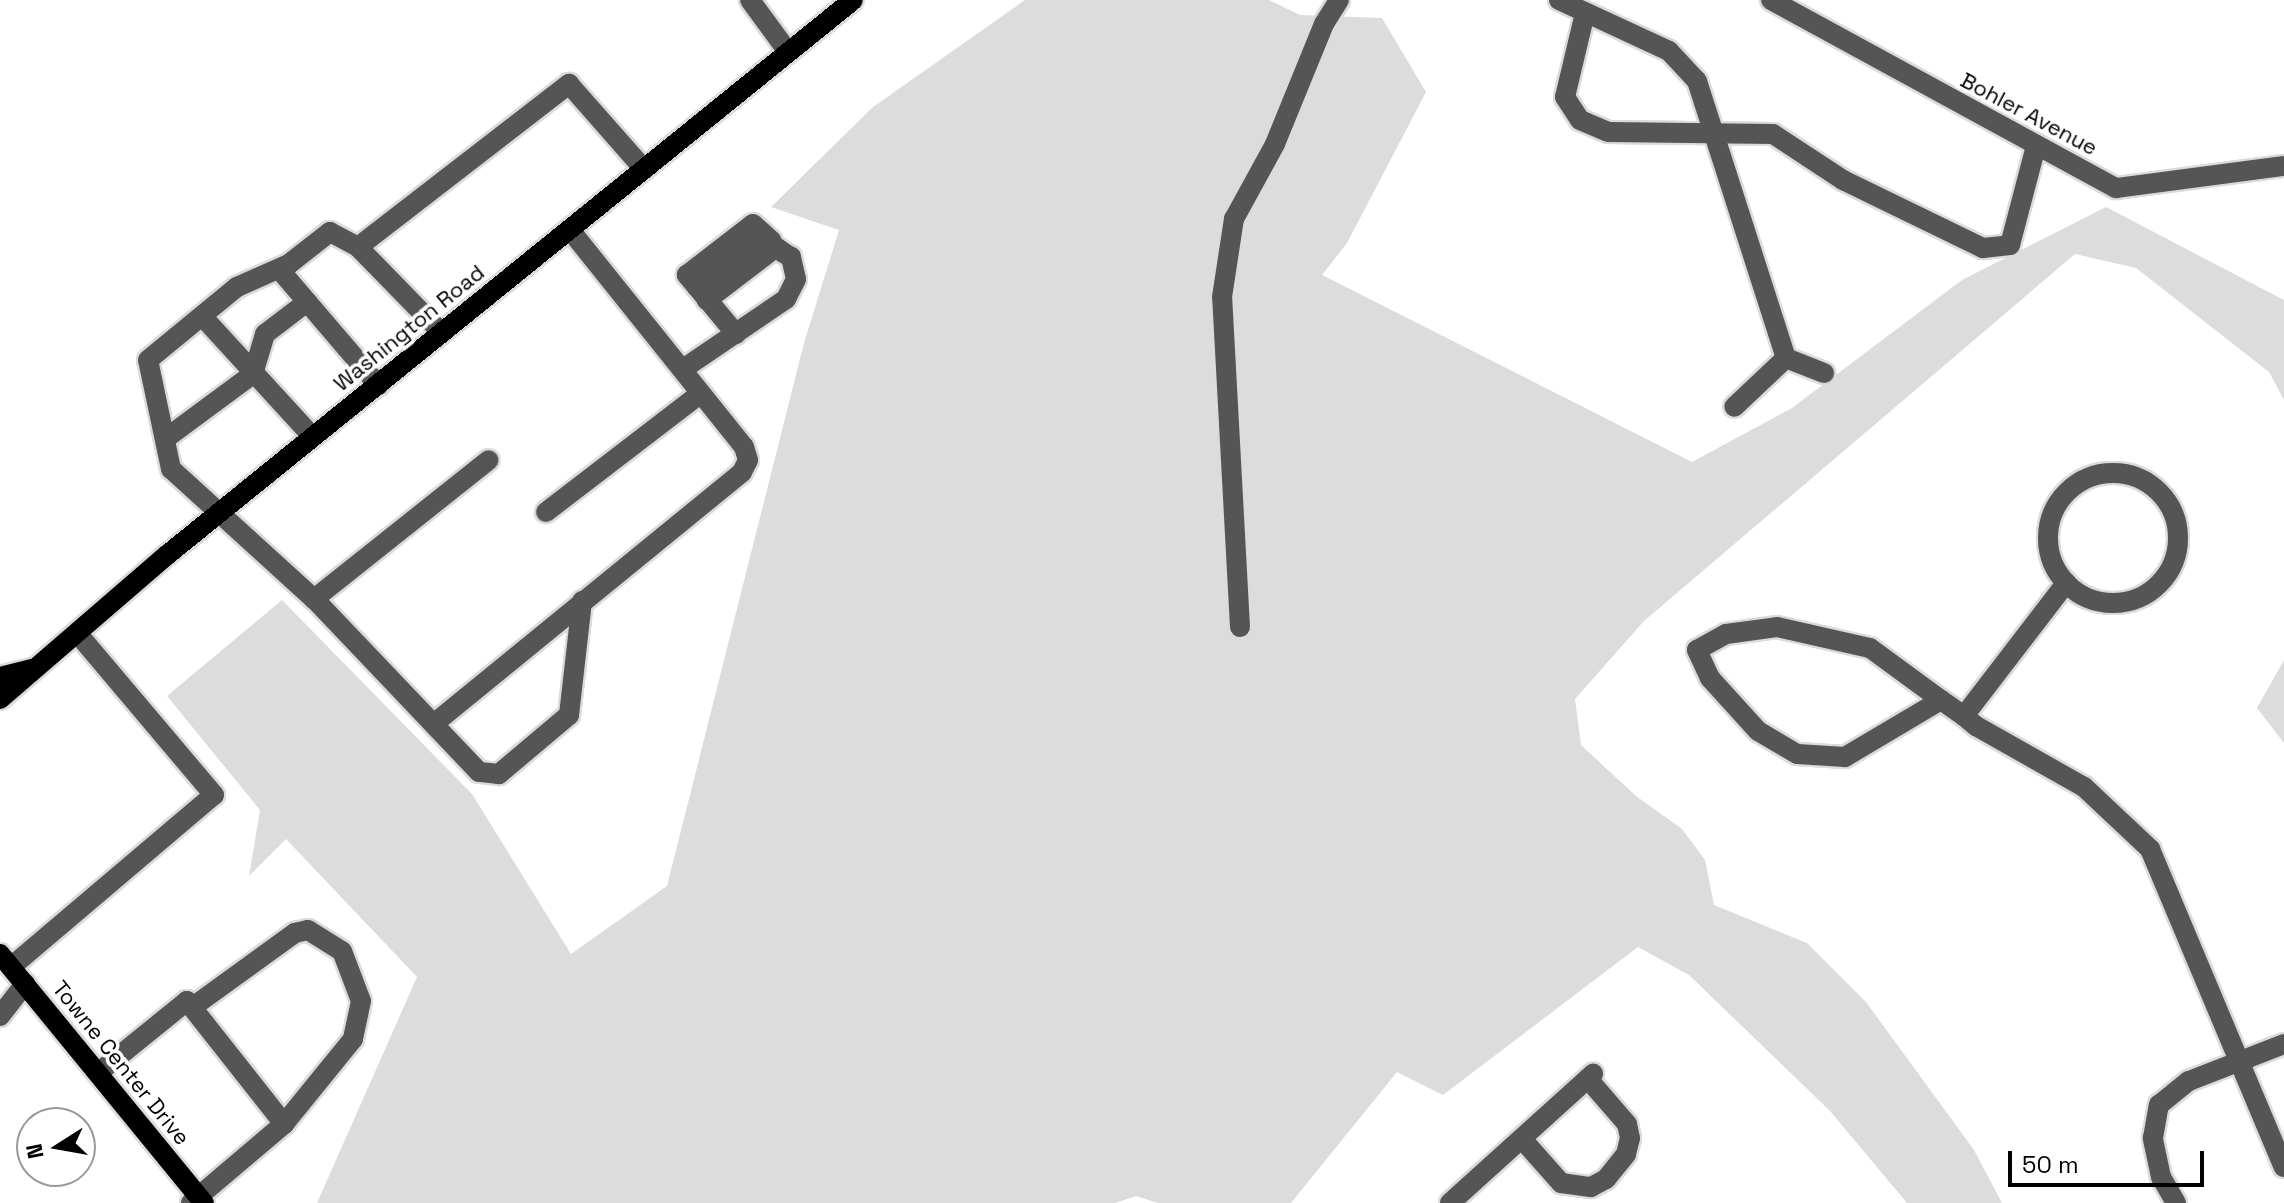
<!DOCTYPE html>
<style>
body{margin:0}
#map{position:relative;width:2284px;height:1203px;overflow:hidden;background:#fff;font-family:"Space Grotesk",sans-serif}
div>[style]{position:absolute}
.green>*{inset:0;background:#dcdcdc}
.roads{filter:drop-shadow(2px 0 #dbdbdb) drop-shadow(-2px 0 #dbdbdb) drop-shadow(0 2px #dbdbdb) drop-shadow(0 -2px #dbdbdb)}
.minor>*{height:20px;margin:-10px;padding:0 10px;transform-origin:10px;border-radius:10px;background:#555}
.minor>.ring{margin:-10px;padding:0;box-sizing:content-box;background:none;border:20px solid #555;border-radius:50%}
.major>*{height:20px;margin:-10px;padding:0 10px;transform-origin:10px;border-radius:10px;background:#000}
span{translate:-50% -50%;white-space:nowrap;text-align:center;line-height:1.15;-webkit-text-stroke:7px #fff;paint-order:stroke}
.street-label{font-size:22px;color:#000}
.north{position:absolute;left:16px;top:1107px;width:80px;height:80px;box-sizing:border-box;background:#fff;border:2px solid #999;border-radius:50%;rotate:259deg;font-size:22px;font-weight:700;line-height:32px;text-align:center;color:#000}
.north::after{content:'';display:block;margin:auto;width:28px;height:36px;background:#000;clip-path:polygon(50% 0,100% 100%,50% 72%,0 100%)}
.scale{position:absolute;left:2008px;top:1151px;width:196px;height:36px;box-sizing:border-box;border:4px solid #000;border-top:0;padding-left:10px;font-size:24px;line-height:28px;white-space:nowrap;color:#000;-webkit-text-stroke:6px #fff;paint-order:stroke}
</style>
<div id="map">
<div class="green">
<div style="clip-path:polygon(1025px 0,1269px 0,1300px 15px,1382px 18px,1426px 92px,1347px 243px,1322px 275px,1692px 462px,1792px 408px,1962px 280px,2106px 207px,2284px 300px,2284px 400px,2269px 372px,2136px 268px,2075px 254px,1644px 621px,1575px 699px,1581px 745px,1636px 796px,1682px 829px,1705px 860px,1714px 905px,1807px 943px,1866px 1002px,1974px 1150px,2002px 1203px,1907px 1203px,1830px 1111px,1689px 975px,1638px 947px,1443px 1095px,1397px 1072px,1291px 1203px,1158px 1203px,1136px 1196px,1115px 1203px,317px 1203px,417px 977px,286px 839px,249px 876px,260px 810px,167px 696px,282px 600px,472px 794px,571px 954px,667px 886px,804px 343px,839px 230px,771px 207px,873px 107px)"></div>
<div style="clip-path:polygon(2284px 660px,2284px 743px,2257px 708px)"></div>
</div>
<div class="roads">
<div class="minor">
<div style="left:750px;top:0;width:64px;rotate:53.8deg"></div>
<div style="left:1559px;top:0;width:121px;rotate:24.9deg"></div>
<div style="left:1669px;top:51px;width:41px;rotate:47deg"></div>
<div style="left:1697px;top:81px;width:291px;rotate:72.2deg"></div>
<div style="left:1786px;top:358px;width:71px;rotate:136.7deg"></div>
<div style="left:1771px;top:0;width:393px;rotate:28.6deg"></div>
<div style="left:2116px;top:188px;width:169px;rotate:-7.5deg"></div>
<div style="left:1585px;top:13px;width:86px;rotate:103.4deg"></div>
<div style="left:1565px;top:97px;width:27px;rotate:57deg"></div>
<div style="left:1580px;top:120px;width:30px;rotate:23deg"></div>
<div style="left:1608px;top:132px;width:165px;rotate:0.7deg"></div>
<div style="left:1773px;top:134px;width:84px;rotate:33.3deg"></div>
<div style="left:1843px;top:180px;width:156px;rotate:25.9deg"></div>
<div style="left:1983px;top:248px;width:27px;rotate:-6deg"></div>
<div style="left:2010px;top:245px;width:102px;rotate:-75.3deg"></div>
<div style="left:358px;top:247px;width:120px;rotate:45.7deg"></div>
<div style="left:279px;top:269px;width:153px;rotate:49.5deg"></div>
<div style="left:697px;top:287px;width:16px;rotate:-130deg"></div>
<div style="left:687px;top:275px;width:83px;rotate:-37.7deg"></div>
<div style="left:753px;top:224px;width:25px;rotate:42deg"></div>
<div style="left:202px;top:316px;width:164px;rotate:47.5deg"></div>
<div style="left:736px;top:334px;width:61px;rotate:-129.7deg"></div>
<div style="left:697px;top:287px;width:82px;rotate:-38.6deg"></div>
<div style="left:761px;top:236px;width:32px;rotate:36deg"></div>
<div style="left:1786px;top:358px;width:41px;rotate:21.5deg"></div>
<div style="left:683px;top:369px;width:125px;rotate:-34.2deg"></div>
<div style="left:786px;top:299px;width:22px;rotate:-63deg"></div>
<div style="left:796px;top:279px;width:23px;rotate:-103deg"></div>
<div style="left:791px;top:257px;width:18px;rotate:-151deg"></div>
<div style="left:775px;top:248px;width:86px;rotate:142.6deg"></div>
<div style="left:165px;top:439px;width:109px;rotate:-36.5deg"></div>
<div style="left:253px;top:374px;width:42px;rotate:-73.3deg"></div>
<div style="left:265px;top:334px;width:53px;rotate:-37.3deg"></div>
<div class="ring" style="left:2048px;top:473px;width:110px;height:110px"></div>
<div style="left:546px;top:512px;width:195px;rotate:-37.5deg"></div>
<div style="left:314px;top:599px;width:223px;rotate:-38.5deg"></div>
<div style="left:582px;top:601px;width:115px;rotate:96.5deg"></div>
<div style="left:569px;top:715px;width:92px;rotate:139.9deg"></div>
<div style="left:499px;top:774px;width:20px;rotate:-174deg"></div>
<div style="left:479px;top:772px;width:239px;rotate:-133.6deg"></div>
<div style="left:314px;top:599px;width:193px;rotate:-137.7deg"></div>
<div style="left:171px;top:469px;width:111px;rotate:-101.9deg"></div>
<div style="left:148px;top:360px;width:115px;rotate:-39.4deg"></div>
<div style="left:237px;top:287px;width:57px;rotate:-23.9deg"></div>
<div style="left:289px;top:264px;width:52px;rotate:-38deg"></div>
<div style="left:330px;top:232px;width:32px;rotate:28deg"></div>
<div style="left:358px;top:247px;width:267px;rotate:-37.7deg"></div>
<div style="left:569px;top:84px;width:113px;rotate:48.6deg"></div>
<div style="left:1240px;top:627px;width:330px;rotate:-93.1deg"></div>
<div style="left:1222px;top:297px;width:79px;rotate:-81.3deg"></div>
<div style="left:1234px;top:219px;width:85px;rotate:-61.3deg"></div>
<div style="left:1275px;top:144px;width:130px;rotate:-67.8deg"></div>
<div style="left:1324px;top:24px;width:28px;rotate:-58deg"></div>
<div style="left:1941px;top:700px;width:112px;rotate:149.3deg"></div>
<div style="left:1845px;top:757px;width:48px;rotate:-176.4deg"></div>
<div style="left:1797px;top:754px;width:45px;rotate:-149.5deg"></div>
<div style="left:1758px;top:731px;width:72px;rotate:-132.2deg"></div>
<div style="left:1710px;top:678px;width:31px;rotate:-115deg"></div>
<div style="left:1697px;top:650px;width:33px;rotate:-29deg"></div>
<div style="left:1726px;top:634px;width:51px;rotate:-7.8deg"></div>
<div style="left:1777px;top:627px;width:95px;rotate:12.7deg"></div>
<div style="left:1870px;top:648px;width:88px;rotate:36.2deg"></div>
<div style="left:1941px;top:700px;width:28px;rotate:35deg"></div>
<div style="left:1964px;top:716px;width:16px;rotate:40deg"></div>
<div style="left:1976px;top:726px;width:124px;rotate:29.5deg"></div>
<div style="left:2084px;top:787px;width:91px;rotate:43.2deg"></div>
<div style="left:2150px;top:849px;width:345px;rotate:67.2deg"></div>
<div style="left:1964px;top:716px;width:168px;rotate:-52.5deg"></div>
<div style="left:436px;top:722px;width:395px;rotate:-39.2deg"></div>
<div style="left:742px;top:472px;width:13px;rotate:-63deg"></div>
<div style="left:748px;top:460px;width:14px;rotate:-107deg"></div>
<div style="left:744px;top:447px;width:278px;rotate:-128.7deg"></div>
<div style="left:11px;top:967px;width:266px;rotate:-40.3deg"></div>
<div style="left:214px;top:795px;width:212px;rotate:-130.2deg"></div>
<div style="left:187px;top:1001px;width:9px;rotate:36deg"></div>
<div style="left:194px;top:1006px;width:125px;rotate:-35.9deg"></div>
<div style="left:295px;top:933px;width:13px;rotate:-13deg"></div>
<div style="left:308px;top:930px;width:40px;rotate:32deg"></div>
<div style="left:342px;top:951px;width:53px;rotate:69.2deg"></div>
<div style="left:361px;top:1001px;width:39px;rotate:102deg"></div>
<div style="left:353px;top:1039px;width:109px;rotate:129.1deg"></div>
<div style="left:0;top:1016px;width:41px;rotate:-52deg"></div>
<div style="left:98px;top:1073px;width:114px;rotate:-39deg"></div>
<div style="left:187px;top:1001px;width:157px;rotate:51.7deg"></div>
<div style="left:284px;top:1124px;width:122px;rotate:139.7deg"></div>
<div style="left:1522px;top:1139px;width:59px;rotate:48.4deg"></div>
<div style="left:1561px;top:1183px;width:30px;rotate:8deg"></div>
<div style="left:1591px;top:1187px;width:17px;rotate:-28deg"></div>
<div style="left:1606px;top:1179px;width:32px;rotate:-51deg"></div>
<div style="left:1626px;top:1154px;width:16px;rotate:-76deg"></div>
<div style="left:1630px;top:1138px;width:14px;rotate:-102deg"></div>
<div style="left:1627px;top:1124px;width:60px;rotate:-130.9deg"></div>
<div style="left:1450px;top:1203px;width:193px;rotate:-42.1deg"></div>
<div style="left:2176px;top:1203px;width:30px;rotate:-120deg"></div>
<div style="left:2161px;top:1177px;width:40px;rotate:-102deg"></div>
<div style="left:2153px;top:1138px;width:34px;rotate:-80deg"></div>
<div style="left:2159px;top:1105px;width:38px;rotate:-39deg"></div>
<div style="left:2189px;top:1081px;width:102px;rotate:-21.3deg"></div>
</div>
<div class="major">
<div style="left:0;top:677px;width:34px;rotate:-14deg"></div>
<div style="left:0;top:699px;width:221px;rotate:-40.8deg"></div>
<div style="left:167px;top:555px;width:882px;rotate:-38.97deg"></div>
<div style="left:0;top:954px;width:322px;rotate:50.7deg"></div>
</div>
</div>
<div class="street-label">
<span style="left:2029px;top:114px;rotate:28deg">Bohler Avenue</span>
<span style="left:409px;top:328px;rotate:-39deg">Washington Road</span>
<span style="left:121px;top:1063px;rotate:51deg">Towne Center Drive</span>
</div>
<div class="north">N</div>
<div class="scale">50 m</div>
</div>
